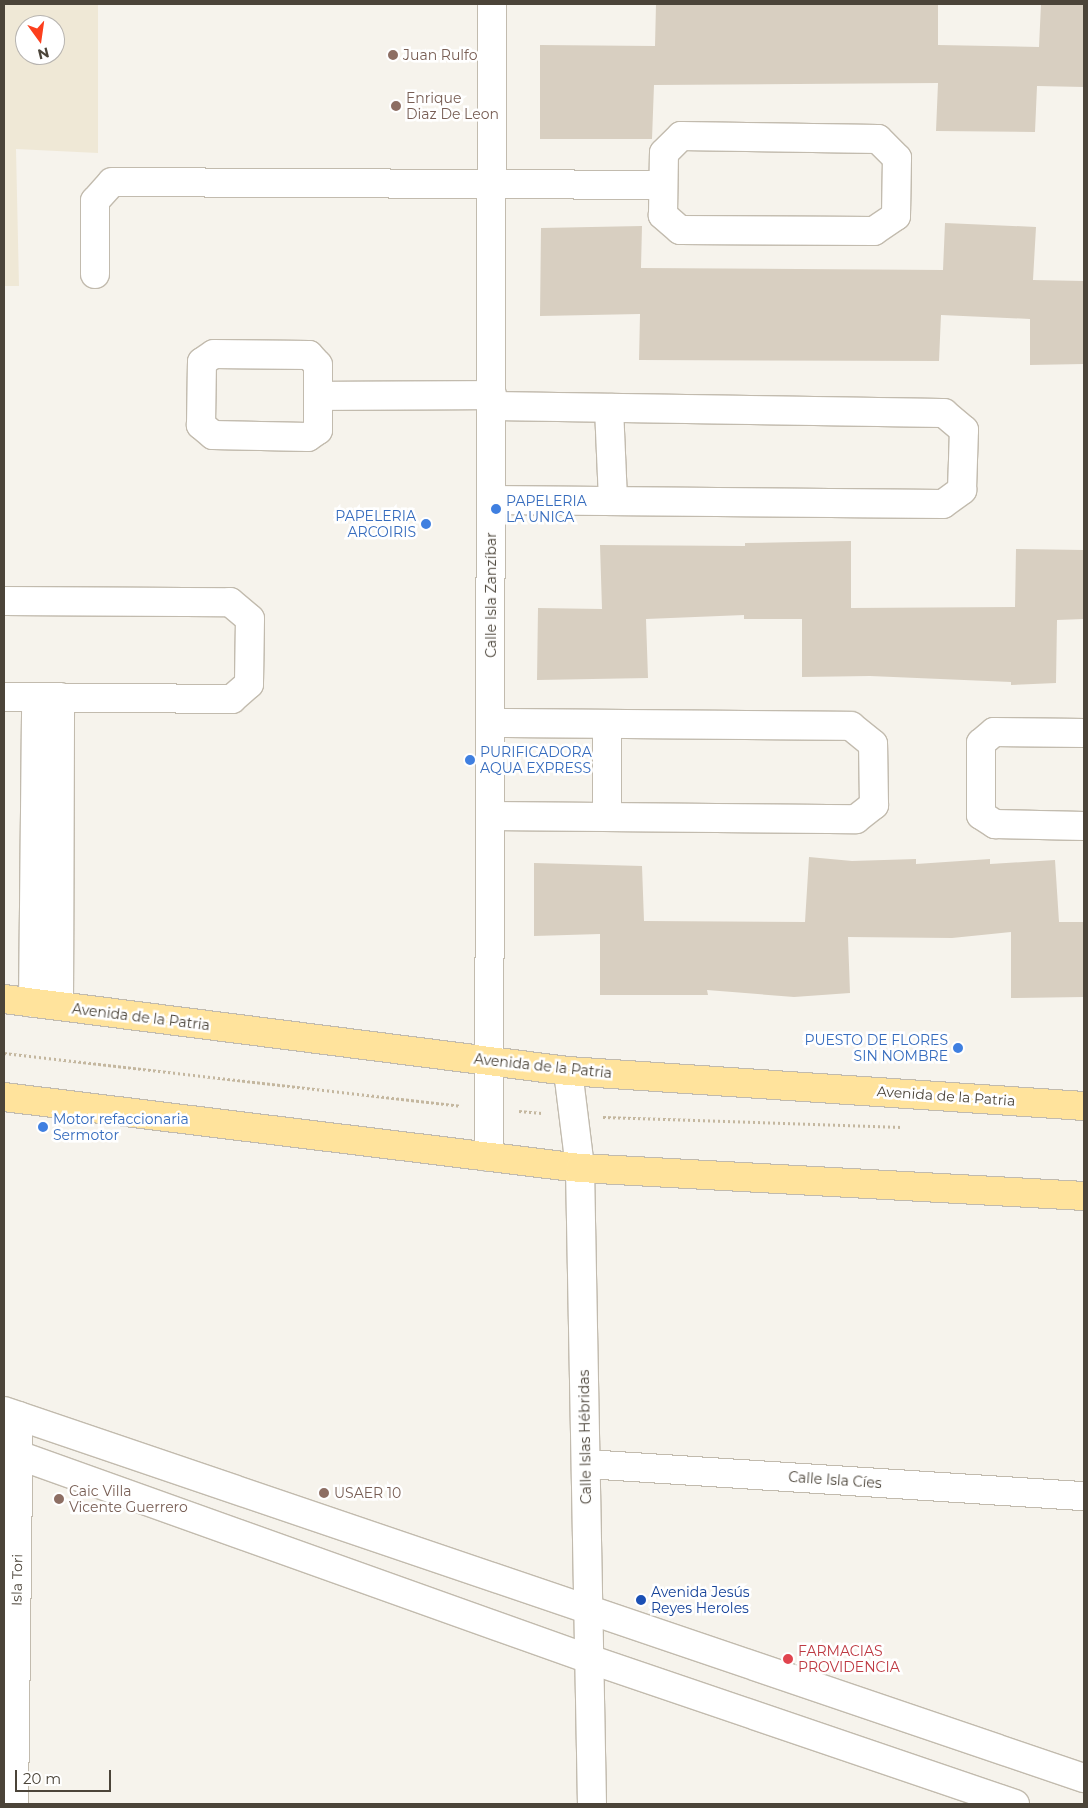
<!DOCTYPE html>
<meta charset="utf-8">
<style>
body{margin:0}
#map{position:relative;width:1088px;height:1808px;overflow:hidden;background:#f6f3ec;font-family:Montserrat,sans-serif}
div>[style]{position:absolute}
.education>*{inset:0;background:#efe8d6}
.building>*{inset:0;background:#d8cfc1}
.path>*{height:3px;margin-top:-1.5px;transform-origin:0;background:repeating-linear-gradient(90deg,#c4b79f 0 2.5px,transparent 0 5px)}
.roads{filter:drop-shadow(1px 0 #c2bbae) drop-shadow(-1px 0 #c2bbae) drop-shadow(0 1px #c2bbae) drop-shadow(0 -1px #c2bbae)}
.minor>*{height:28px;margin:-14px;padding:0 14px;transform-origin:14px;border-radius:14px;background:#fff}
.tertiary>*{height:28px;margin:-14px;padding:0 14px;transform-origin:14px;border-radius:14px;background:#fff}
.primary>*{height:28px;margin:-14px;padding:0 14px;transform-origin:14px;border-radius:14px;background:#ffe39c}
.dots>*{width:14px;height:14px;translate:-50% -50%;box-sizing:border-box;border:2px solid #fff;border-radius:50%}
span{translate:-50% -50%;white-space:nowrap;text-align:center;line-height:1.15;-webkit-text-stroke:5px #fff;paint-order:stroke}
.education-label{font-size:14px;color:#785e54}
.left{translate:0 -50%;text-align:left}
.shop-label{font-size:14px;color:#366cbe}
.right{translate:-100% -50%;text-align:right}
.street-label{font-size:14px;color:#4b4439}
.transit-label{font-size:14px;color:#164399}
.health-label{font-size:14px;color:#be3a42}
.frame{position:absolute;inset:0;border:5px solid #4b4439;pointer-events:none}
.north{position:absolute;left:15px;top:15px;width:50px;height:50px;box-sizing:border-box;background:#fff;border:1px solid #b7b4b0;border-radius:50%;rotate:166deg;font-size:14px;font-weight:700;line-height:20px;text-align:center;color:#4b4439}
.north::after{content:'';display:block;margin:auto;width:18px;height:22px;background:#fc3f1d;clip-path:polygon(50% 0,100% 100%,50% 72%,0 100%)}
.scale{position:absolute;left:15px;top:1770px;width:96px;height:22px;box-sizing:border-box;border:2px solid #4b4439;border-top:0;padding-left:6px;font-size:15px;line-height:18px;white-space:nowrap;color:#4b4439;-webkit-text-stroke:4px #fff;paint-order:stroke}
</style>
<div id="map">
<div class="education">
<div style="clip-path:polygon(evenodd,4px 4px,98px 4px,98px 153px,16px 149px,19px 286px,4px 286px,4px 4px,25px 25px,55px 25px,55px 55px,25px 55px,25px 25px)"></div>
</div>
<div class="building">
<div style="clip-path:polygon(656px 4px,938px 4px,938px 45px,1039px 47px,1041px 4px,1084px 4px,1084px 87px,1037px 86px,1035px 132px,936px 131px,938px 83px,654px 85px,652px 139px,540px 139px,540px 45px,655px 46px)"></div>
<div style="clip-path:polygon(945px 223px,1036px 227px,1033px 280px,1084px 281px,1084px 364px,1030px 365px,1030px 319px,941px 315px,939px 361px,639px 360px,640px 314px,540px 316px,541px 228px,642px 226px,641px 268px,943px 270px)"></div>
<div style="clip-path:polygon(851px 541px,851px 608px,1015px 607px,1016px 549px,1084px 550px,1084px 619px,1057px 620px,1056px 683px,1011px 685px,1011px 682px,870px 676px,802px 677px,802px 619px,744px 619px,744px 615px,646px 619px,648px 678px,537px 680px,538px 608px,602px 609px,600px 545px,745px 546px,745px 543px)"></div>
<div style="clip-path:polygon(809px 857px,852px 861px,916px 859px,916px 864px,990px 859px,990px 864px,1055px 860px,1059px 922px,1084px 922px,1084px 997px,1011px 998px,1011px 932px,952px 938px,848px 937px,850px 993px,794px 997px,707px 990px,708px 995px,600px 995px,600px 934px,534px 936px,534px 863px,642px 866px,644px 921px,805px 922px)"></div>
</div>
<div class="path">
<div style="left:4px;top:1053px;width:459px;rotate:6.6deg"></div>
<div style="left:519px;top:1111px;width:23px;rotate:5deg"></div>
<div style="left:603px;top:1117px;width:299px;rotate:1.9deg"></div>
</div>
<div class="roads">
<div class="minor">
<div style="left:681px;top:136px;width:197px;rotate:0.9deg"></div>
<div style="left:878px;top:139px;width:27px;rotate:45deg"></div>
<div style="left:897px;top:158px;width:58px;rotate:91deg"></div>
<div style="left:896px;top:216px;width:27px;rotate:146deg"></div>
<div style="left:874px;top:231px;width:194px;rotate:-179.7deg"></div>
<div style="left:680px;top:230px;width:23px;rotate:-139deg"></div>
<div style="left:663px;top:215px;width:62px;rotate:-89.1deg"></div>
<div style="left:664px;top:153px;width:24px;rotate:-45deg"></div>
<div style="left:95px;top:274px;width:73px;rotate:-90deg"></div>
<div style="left:95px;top:201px;width:25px;rotate:-48deg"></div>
<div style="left:112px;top:182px;width:551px;rotate:0.31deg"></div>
<div style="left:214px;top:354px;width:95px;rotate:0.6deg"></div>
<div style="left:309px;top:355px;width:13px;rotate:48deg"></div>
<div style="left:318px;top:365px;width:65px;rotate:90deg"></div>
<div style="left:318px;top:430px;width:12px;rotate:145deg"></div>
<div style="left:308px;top:437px;width:95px;rotate:-178.8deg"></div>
<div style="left:213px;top:435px;width:16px;rotate:-140deg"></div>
<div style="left:201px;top:425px;width:63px;rotate:-89.1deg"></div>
<div style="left:202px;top:362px;width:14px;rotate:-34deg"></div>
<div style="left:318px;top:396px;width:174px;rotate:-0.3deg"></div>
<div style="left:609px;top:408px;width:93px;rotate:87.5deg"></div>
<div style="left:491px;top:500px;width:452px;rotate:0.5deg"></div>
<div style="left:943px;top:504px;width:24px;rotate:-36deg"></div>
<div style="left:962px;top:490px;width:60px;rotate:-88.1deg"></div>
<div style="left:964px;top:430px;width:26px;rotate:-140deg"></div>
<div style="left:944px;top:413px;width:452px;rotate:-179.1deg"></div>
<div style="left:4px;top:601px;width:226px;rotate:0.3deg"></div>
<div style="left:230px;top:602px;width:26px;rotate:40deg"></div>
<div style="left:250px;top:619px;width:65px;rotate:90.9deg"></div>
<div style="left:249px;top:684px;width:23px;rotate:139deg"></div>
<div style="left:232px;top:699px;width:228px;rotate:-179.5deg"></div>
<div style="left:1084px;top:733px;width:90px;rotate:-179.4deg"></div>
<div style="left:994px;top:732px;width:17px;rotate:140deg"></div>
<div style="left:981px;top:743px;width:72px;rotate:90deg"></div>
<div style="left:981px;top:815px;width:17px;rotate:33deg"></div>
<div style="left:995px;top:824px;width:89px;rotate:1.3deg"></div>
<div style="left:491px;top:816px;width:365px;rotate:0.5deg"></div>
<div style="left:856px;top:819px;width:23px;rotate:-38deg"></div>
<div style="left:874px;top:805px;width:61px;rotate:-90.9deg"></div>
<div style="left:873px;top:744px;width:28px;rotate:-141deg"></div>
<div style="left:851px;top:726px;width:360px;rotate:-179.5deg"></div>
<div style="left:607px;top:817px;width:93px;rotate:-90deg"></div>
<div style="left:33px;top:1003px;width:306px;rotate:-89.4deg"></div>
<div style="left:59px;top:1006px;width:309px;rotate:-89.8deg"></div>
<div style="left:568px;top:1071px;width:98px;rotate:82.9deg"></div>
<div style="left:580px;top:1168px;width:636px;rotate:88.92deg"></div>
<div style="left:489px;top:1157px;width:1153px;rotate:-89.85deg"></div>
<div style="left:586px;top:1464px;width:499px;rotate:3.7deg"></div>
<div style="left:14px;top:1804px;width:388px;rotate:-89.3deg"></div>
</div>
<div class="tertiary">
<div style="left:4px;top:1411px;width:1141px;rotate:18.77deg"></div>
<div style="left:4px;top:1450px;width:621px;rotate:19.66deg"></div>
<div style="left:589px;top:1659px;width:450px;rotate:18.8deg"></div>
</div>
<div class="primary">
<div style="left:4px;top:999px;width:569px;rotate:7.28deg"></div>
<div style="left:568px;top:1071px;width:517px;rotate:3.88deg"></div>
<div style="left:4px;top:1097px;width:580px;rotate:7.03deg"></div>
<div style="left:580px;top:1168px;width:505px;rotate:3.18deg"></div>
</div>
</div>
<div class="dots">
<div style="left:393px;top:55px;background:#8d6e63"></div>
<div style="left:396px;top:106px;background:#8d6e63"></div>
<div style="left:496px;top:509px;background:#3f7fe0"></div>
<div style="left:426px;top:524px;background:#3f7fe0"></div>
<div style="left:470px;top:760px;background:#3f7fe0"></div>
<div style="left:958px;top:1048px;background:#3f7fe0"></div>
<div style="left:43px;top:1127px;background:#3f7fe0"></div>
<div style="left:324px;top:1493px;background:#8d6e63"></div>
<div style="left:59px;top:1499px;background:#8d6e63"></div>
<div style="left:641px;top:1600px;background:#1a4fb4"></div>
<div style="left:788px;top:1659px;background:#e0444e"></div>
</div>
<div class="education-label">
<span class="left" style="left:403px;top:55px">Juan Rulfo</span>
<span class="left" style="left:406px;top:106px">Enrique<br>Diaz De Leon</span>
<span class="left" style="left:69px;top:1499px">Caic Villa<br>Vicente Guerrero</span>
<span class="left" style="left:334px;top:1493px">USAER 10</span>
</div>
<div class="shop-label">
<span class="left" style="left:506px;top:509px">PAPELERIA<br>LA UNICA</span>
<span class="right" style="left:416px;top:524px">PAPELERIA<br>ARCOIRIS</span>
<span class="left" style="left:480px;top:760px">PURIFICADORA<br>AQUA EXPRESS</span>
<span class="right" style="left:948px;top:1048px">PUESTO DE FLORES<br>SIN NOMBRE</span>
<span class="left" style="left:53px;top:1127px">Motor refaccionaria<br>Sermotor</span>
</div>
<div class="street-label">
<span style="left:491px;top:595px;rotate:-90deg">Calle Isla Zanzíbar</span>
<span style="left:141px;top:1017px;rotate:7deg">Avenida de la Patria</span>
<span style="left:543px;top:1066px;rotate:6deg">Avenida de la Patria</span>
<span style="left:946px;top:1096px;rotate:4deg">Avenida de la Patria</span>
<span style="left:585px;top:1437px;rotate:-91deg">Calle Islas Hébridas</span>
<span style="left:835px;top:1480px;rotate:4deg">Calle Isla Cíes</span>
<span style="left:17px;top:1580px;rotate:-89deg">Isla Tori</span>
</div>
<div class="transit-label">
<span class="left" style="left:651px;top:1600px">Avenida Jesús<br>Reyes Heroles</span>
</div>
<div class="health-label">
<span class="left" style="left:798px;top:1659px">FARMACIAS<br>PROVIDENCIA</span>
</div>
<div class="frame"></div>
<div class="north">N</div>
<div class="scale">20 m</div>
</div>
